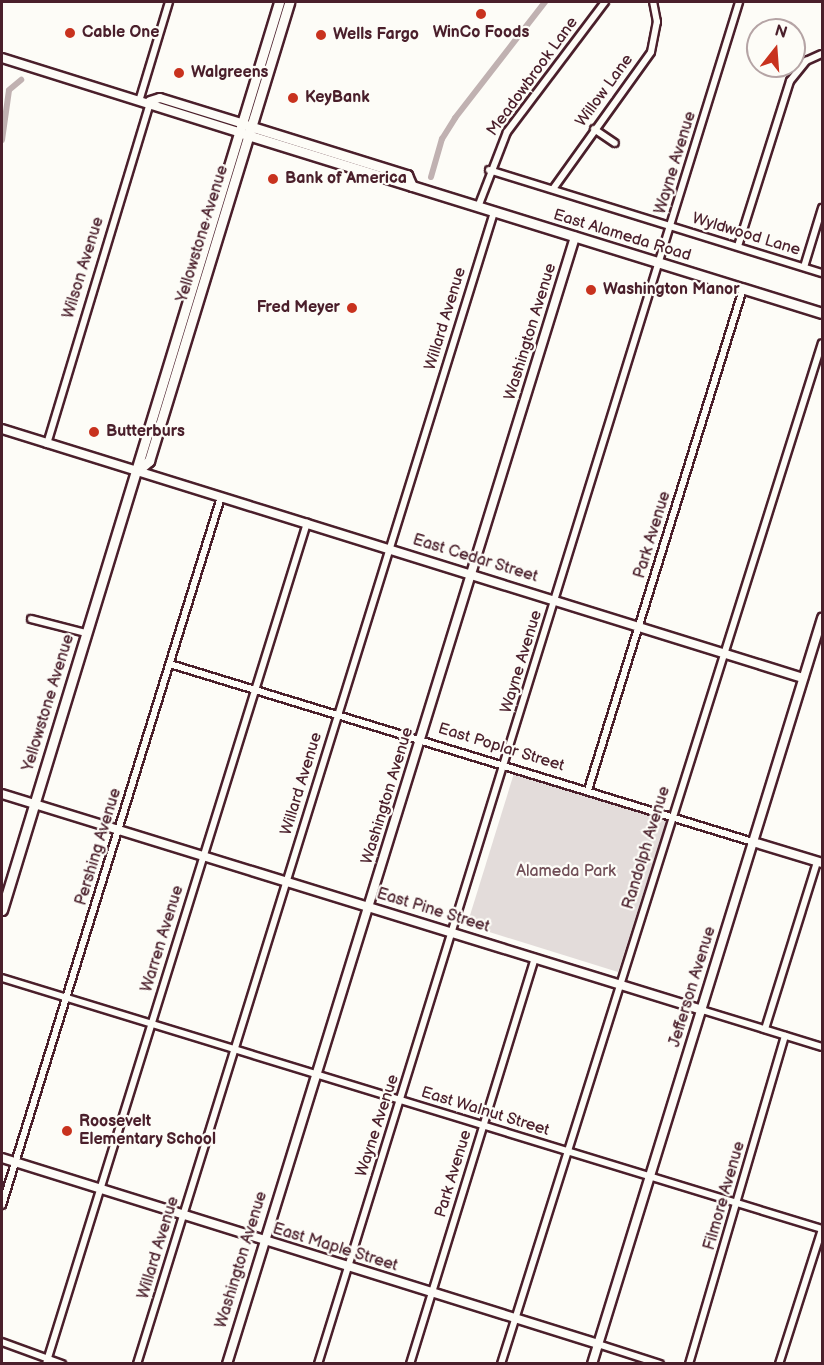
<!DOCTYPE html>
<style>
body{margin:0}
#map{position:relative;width:824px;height:1365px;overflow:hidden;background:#fdfcf7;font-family:"Balsamiq Sans",sans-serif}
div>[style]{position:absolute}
.green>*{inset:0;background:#e3dcda}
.canal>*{height:6px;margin:-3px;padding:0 3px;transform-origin:3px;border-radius:3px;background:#c0b1b1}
.roads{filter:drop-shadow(2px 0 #4a1f2b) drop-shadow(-2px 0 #4a1f2b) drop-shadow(0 2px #4a1f2b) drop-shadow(0 -2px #4a1f2b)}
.street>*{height:6px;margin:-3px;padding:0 3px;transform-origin:3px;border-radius:3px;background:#fdfcf7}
.secondary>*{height:8px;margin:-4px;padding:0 4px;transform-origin:4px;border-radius:4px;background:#fdfcf7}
.primary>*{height:9px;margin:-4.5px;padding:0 4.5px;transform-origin:4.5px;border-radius:4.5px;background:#fdfcf7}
.dots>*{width:16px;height:16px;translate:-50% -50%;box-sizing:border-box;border:3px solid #fdfcf7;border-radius:50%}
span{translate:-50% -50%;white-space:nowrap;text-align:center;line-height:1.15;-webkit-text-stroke:4.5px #fdfcf7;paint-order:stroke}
.poi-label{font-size:16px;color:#4a1f2b;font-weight:700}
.left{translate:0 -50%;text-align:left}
.right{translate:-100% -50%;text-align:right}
.street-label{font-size:16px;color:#4a1f2b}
.park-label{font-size:16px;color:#704e57}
.frame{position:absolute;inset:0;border:3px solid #4a1f2b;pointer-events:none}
.north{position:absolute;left:746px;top:18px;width:60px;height:60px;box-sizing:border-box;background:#fdfcf7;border:2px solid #b5a4a5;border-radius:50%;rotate:17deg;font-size:16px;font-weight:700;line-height:24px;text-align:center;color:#4a1f2b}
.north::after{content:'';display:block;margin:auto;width:21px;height:27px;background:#c8321e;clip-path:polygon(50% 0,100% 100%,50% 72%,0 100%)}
</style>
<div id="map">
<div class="green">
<div style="clip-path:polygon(515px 770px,667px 819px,618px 972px,467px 925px)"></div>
</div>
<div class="canal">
<div style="left:2px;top:140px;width:50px;rotate:-82deg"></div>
<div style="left:9px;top:90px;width:16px;rotate:-40deg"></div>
<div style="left:431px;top:177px;width:40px;rotate:-74deg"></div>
<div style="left:442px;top:139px;width:25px;rotate:-58deg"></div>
<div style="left:455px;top:118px;width:147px;rotate:-52.2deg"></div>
</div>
<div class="roads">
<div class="street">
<div style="left:140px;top:98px;width:100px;rotate:-73.2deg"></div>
<div style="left:594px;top:129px;width:25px;rotate:34deg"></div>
<div style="left:489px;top:170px;width:349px;rotate:17.2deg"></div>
<div style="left:553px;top:189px;width:168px;rotate:-54.4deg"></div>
<div style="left:651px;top:52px;width:31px;rotate:-79deg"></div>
<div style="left:657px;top:22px;width:20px;rotate:-101deg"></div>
<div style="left:478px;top:207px;width:80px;rotate:-68.9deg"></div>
<div style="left:507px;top:132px;width:163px;rotate:-53deg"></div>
<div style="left:738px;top:246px;width:173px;rotate:-72.5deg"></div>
<div style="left:790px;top:81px;width:26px;rotate:-51deg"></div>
<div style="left:806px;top:61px;width:17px;rotate:-24deg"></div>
<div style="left:804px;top:267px;width:62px;rotate:-73deg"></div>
<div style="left:47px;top:444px;width:356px;rotate:-73.2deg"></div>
<div style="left:31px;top:619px;width:57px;rotate:14.3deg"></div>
<div style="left:170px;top:664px;width:610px;rotate:16.98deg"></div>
<div style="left:588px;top:790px;width:524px;rotate:-72.81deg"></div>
<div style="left:2px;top:978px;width:858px;rotate:17.02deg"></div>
<div style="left:702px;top:1010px;width:126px;rotate:17.1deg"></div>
<div style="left:765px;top:1029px;width:175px;rotate:-72.7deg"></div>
<div style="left:2px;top:1205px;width:741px;rotate:-72.81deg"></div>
<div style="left:2px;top:1342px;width:64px;rotate:20.1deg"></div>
<div style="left:598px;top:1344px;width:65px;rotate:17.9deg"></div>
<div style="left:46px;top:1364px;width:881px;rotate:-72.76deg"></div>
<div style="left:137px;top:1364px;width:1206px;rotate:-72.78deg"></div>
<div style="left:318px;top:1364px;width:1426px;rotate:-72.82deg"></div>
<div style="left:410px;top:1364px;width:425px;rotate:-72.9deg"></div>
<div style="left:501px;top:1364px;width:1070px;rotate:-72.55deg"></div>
<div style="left:689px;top:1364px;width:342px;rotate:-73.7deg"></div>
<div style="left:779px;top:1364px;width:142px;rotate:-72.3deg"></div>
</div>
<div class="secondary">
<div style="left:2px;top:58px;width:247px;rotate:17.4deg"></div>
<div style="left:150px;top:101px;width:10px;rotate:-17deg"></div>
<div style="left:160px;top:98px;width:85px;rotate:17.2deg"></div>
<div style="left:2px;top:429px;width:839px;rotate:17.27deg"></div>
<div style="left:2px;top:794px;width:733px;rotate:17.15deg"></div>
<div style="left:753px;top:842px;width:72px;rotate:16.9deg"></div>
<div style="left:2px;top:1158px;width:624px;rotate:17.33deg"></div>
<div style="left:227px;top:1364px;width:1180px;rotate:-72.84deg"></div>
<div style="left:592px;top:1364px;width:781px;rotate:-72.86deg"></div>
</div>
<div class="primary">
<div style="left:246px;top:125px;width:169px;rotate:17.3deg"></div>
<div style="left:407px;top:175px;width:12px;rotate:66deg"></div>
<div style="left:238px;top:132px;width:611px;rotate:17.22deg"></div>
<div style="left:137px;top:471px;width:16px;rotate:-40deg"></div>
<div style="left:149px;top:461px;width:480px;rotate:-73deg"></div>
<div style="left:2px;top:910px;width:949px;rotate:-73.03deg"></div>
</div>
</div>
<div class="dots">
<div style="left:481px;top:14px;background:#c8321e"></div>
<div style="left:70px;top:33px;background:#c8321e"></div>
<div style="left:321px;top:35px;background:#c8321e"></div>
<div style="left:179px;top:73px;background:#c8321e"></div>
<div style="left:293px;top:98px;background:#c8321e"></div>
<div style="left:273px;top:179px;background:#c8321e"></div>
<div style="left:591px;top:290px;background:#c8321e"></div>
<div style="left:352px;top:308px;background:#c8321e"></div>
<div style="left:94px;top:432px;background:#c8321e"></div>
<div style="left:67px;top:1131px;background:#c8321e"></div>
</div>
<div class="poi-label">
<span class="left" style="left:82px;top:33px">Cable One</span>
<span style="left:481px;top:33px">WinCo Foods</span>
<span class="left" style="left:333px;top:35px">Wells Fargo</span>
<span class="left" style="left:191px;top:73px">Walgreens</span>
<span class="left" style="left:305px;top:98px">KeyBank</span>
<span class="left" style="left:285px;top:179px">Bank of America</span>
<span class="left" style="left:603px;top:290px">Washington Manor</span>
<span class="right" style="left:340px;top:308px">Fred Meyer</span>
<span class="left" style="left:106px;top:432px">Butterburs</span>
<span class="left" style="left:79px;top:1131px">Roosevelt<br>Elementary School</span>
</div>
<div class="street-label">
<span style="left:533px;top:77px;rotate:-54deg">Meadowbrook Lane</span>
<span style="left:605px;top:91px;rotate:-54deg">Willow Lane</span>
<span style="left:676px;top:163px;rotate:-73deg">Wayne Avenue</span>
<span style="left:203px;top:234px;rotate:-73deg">Yellowstone Avenue</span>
<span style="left:746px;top:235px;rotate:17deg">Wyldwood Lane</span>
<span style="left:622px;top:236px;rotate:17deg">East Alameda Road</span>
<span style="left:84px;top:268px;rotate:-73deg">Wilson Avenue</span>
<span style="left:446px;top:319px;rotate:-73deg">Willard Avenue</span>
<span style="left:531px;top:332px;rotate:-73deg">Washington Avenue</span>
<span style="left:653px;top:535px;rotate:-73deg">Park Avenue</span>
<span style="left:475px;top:559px;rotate:17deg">East Cedar Street</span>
<span style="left:522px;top:662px;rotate:-73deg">Wayne Avenue</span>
<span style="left:49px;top:703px;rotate:-73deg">Yellowstone Avenue</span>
<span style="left:501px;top:748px;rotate:17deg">East Poplar Street</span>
<span style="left:302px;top:784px;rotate:-73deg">Willard Avenue</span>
<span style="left:388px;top:796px;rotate:-73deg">Washington Avenue</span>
<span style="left:99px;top:847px;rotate:-73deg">Pershing Avenue</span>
<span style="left:647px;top:848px;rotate:-73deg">Randolph Avenue</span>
<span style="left:433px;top:911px;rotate:17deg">East Pine Street</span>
<span style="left:163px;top:939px;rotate:-73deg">Warren Avenue</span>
<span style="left:693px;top:987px;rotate:-73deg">Jefferson Avenue</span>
<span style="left:485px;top:1112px;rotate:17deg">East Walnut Street</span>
<span style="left:378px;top:1126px;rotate:-72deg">Wayne Avenue</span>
<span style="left:454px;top:1174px;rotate:-73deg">Park Avenue</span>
<span style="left:725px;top:1196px;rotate:-74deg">Filmore Avenue</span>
<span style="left:159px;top:1248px;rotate:-73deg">Willard Avenue</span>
<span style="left:335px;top:1248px;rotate:17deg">East Maple Street</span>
<span style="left:242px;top:1260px;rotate:-73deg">Washington Avenue</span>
</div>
<div class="park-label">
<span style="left:566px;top:872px">Alameda Park</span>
</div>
<div class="frame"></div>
<div class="north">N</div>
</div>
